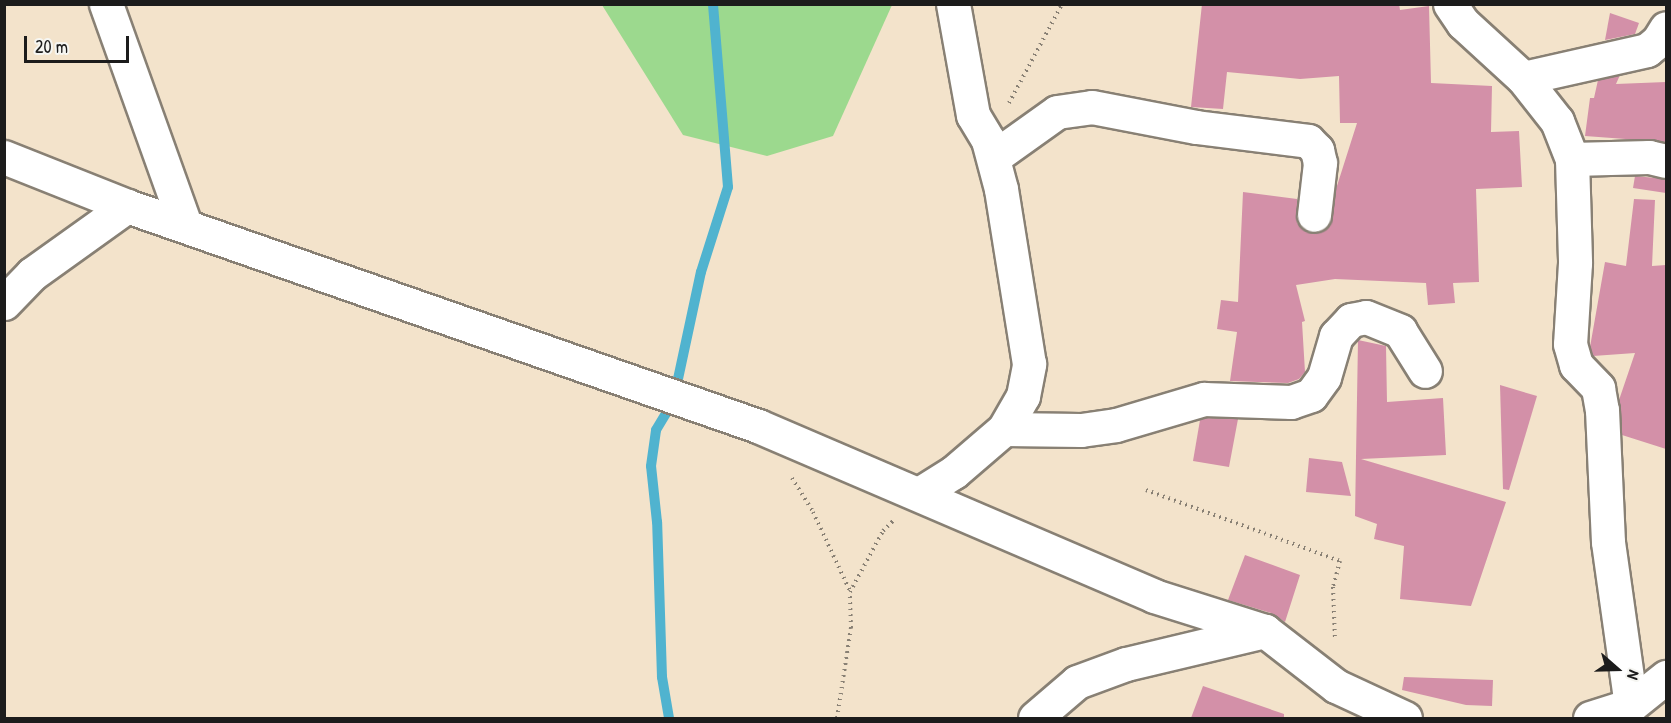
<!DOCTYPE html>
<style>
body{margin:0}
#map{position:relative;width:1671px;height:723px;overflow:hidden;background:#f3e3cb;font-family:"Patrick Hand",sans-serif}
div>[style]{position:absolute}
.green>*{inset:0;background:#9cd98e}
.stream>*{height:10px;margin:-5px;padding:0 5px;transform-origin:5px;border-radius:5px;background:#50b3cf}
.building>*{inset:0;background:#d390a8}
.path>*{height:4px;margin-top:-2px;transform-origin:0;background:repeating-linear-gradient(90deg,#888074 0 1.5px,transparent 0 6px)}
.roads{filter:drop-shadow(2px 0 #888074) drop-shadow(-2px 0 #888074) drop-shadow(0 2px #888074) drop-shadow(0 -2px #888074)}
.street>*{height:33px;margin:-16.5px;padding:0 16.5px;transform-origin:16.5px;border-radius:16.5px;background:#fff}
span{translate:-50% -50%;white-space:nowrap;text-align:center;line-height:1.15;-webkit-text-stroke:6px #f6f6f2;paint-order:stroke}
.frame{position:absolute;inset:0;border:6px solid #1c1c1c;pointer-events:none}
.north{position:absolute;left:1587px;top:639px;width:60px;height:60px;-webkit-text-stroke:4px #f6f6f2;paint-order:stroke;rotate:110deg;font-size:16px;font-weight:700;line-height:24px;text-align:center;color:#1c1c1c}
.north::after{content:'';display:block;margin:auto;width:21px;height:27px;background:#1c1c1c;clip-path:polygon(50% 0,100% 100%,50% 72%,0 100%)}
.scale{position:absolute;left:24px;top:36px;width:105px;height:27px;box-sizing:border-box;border:3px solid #1c1c1c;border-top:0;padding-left:8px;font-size:18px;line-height:21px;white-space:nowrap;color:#1c1c1c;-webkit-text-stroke:4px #f6f6f2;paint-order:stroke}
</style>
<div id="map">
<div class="green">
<div style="clip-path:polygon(602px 5px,892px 5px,833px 136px,767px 156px,683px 135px)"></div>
</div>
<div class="stream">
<div style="left:669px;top:718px;width:42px;rotate:-99.7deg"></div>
<div style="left:662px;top:677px;width:155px;rotate:-91.8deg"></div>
<div style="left:657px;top:522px;width:56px;rotate:-96.1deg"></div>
<div style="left:651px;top:466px;width:36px;rotate:-82deg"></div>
<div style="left:656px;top:430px;width:21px;rotate:-59deg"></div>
<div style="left:667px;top:412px;width:35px;rotate:-72deg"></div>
<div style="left:678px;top:379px;width:109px;rotate:-77.9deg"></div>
<div style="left:701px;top:272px;width:89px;rotate:-72.4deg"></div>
<div style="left:728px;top:187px;width:184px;rotate:-94.7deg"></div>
</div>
<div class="building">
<div style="clip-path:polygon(1202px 4px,1399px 4px,1400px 10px,1429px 6px,1431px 83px,1492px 86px,1491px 132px,1519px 131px,1522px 187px,1476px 189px,1479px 282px,1453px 283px,1455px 303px,1428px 305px,1426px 283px,1335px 279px,1296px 285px,1305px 321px,1302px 322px,1305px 372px,1299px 379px,1288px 383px,1230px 381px,1237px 332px,1217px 329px,1221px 300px,1238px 302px,1243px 192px,1297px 199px,1297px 223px,1311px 233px,1322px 232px,1332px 218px,1336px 189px,1357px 123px,1340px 123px,1339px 76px,1300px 79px,1227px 72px,1223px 109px,1191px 107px)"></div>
<div style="clip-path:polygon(1610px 13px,1639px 23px,1635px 34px,1605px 40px)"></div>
<div style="clip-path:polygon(1620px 75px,1616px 84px,1666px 82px,1666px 142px,1585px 136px,1590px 98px,1594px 98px,1598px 80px)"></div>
<div style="clip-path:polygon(1635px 176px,1666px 179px,1666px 193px,1633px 188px)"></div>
<div style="clip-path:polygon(1634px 199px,1655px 200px,1652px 266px,1666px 265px,1666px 449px,1622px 435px,1619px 400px,1635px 353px,1593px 356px,1590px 347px,1605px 262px,1626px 266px)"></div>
<div style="clip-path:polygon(1358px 340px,1386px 346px,1387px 402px,1443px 398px,1446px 455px,1361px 459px,1506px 502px,1471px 606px,1400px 599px,1404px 546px,1374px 539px,1377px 524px,1355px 516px)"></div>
<div style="clip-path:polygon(1500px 385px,1537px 396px,1509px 490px,1503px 489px)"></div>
<div style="clip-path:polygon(1206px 418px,1238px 419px,1229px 467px,1193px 461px,1200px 420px)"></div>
<div style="clip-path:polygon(1309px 458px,1342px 462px,1351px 496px,1306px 492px)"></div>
<div style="clip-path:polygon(1245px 555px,1300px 575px,1285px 622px,1271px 613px,1228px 600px)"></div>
<div style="clip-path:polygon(1404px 677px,1493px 680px,1492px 706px,1466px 705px,1402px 690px)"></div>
<div style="clip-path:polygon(1203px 686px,1284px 714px,1284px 718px,1191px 718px)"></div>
</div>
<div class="path">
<div style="left:1009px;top:103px;width:112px;rotate:-61.8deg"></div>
<div style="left:792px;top:478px;width:40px;rotate:58deg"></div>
<div style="left:813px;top:512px;width:87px;rotate:64.9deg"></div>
<div style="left:1146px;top:490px;width:207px;rotate:20.1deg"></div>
<div style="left:1340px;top:561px;width:27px;rotate:105deg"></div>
<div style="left:1333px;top:587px;width:53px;rotate:87.8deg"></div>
<div style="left:837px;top:718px;width:91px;rotate:-81.2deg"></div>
<div style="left:851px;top:628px;width:36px;rotate:-92deg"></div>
<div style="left:850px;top:592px;width:69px;rotate:-61.6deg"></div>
<div style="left:883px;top:531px;width:16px;rotate:-45deg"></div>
</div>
<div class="roads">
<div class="street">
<div style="left:106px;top:4px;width:235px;rotate:70.3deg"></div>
<div style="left:1450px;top:4px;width:23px;rotate:56deg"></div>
<div style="left:1463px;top:23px;width:81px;rotate:42.5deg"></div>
<div style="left:1523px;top:78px;width:55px;rotate:51.7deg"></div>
<div style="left:1557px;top:121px;width:41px;rotate:68.5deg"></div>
<div style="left:1572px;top:159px;width:77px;rotate:-1.5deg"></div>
<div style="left:1649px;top:157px;width:17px;rotate:13deg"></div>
<div style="left:1523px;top:78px;width:127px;rotate:-12.7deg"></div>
<div style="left:1647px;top:50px;width:14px;rotate:-39deg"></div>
<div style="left:1658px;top:41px;width:15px;rotate:-58deg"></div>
<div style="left:4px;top:157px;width:132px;rotate:21.7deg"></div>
<div style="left:127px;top:206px;width:668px;rotate:19.22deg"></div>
<div style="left:758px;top:426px;width:431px;rotate:23.2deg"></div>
<div style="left:1154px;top:596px;width:116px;rotate:17.5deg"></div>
<div style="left:1265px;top:631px;width:90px;rotate:37.8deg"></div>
<div style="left:1336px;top:686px;width:76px;rotate:24.9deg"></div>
<div style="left:994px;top:157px;width:77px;rotate:-35.5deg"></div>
<div style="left:1057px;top:112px;width:35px;rotate:-8deg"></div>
<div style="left:1092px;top:107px;width:106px;rotate:10.9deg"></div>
<div style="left:1196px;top:127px;width:113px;rotate:7.1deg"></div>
<div style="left:1308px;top:141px;width:13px;rotate:45deg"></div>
<div style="left:1317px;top:150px;width:13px;rotate:77deg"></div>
<div style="left:1320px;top:163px;width:52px;rotate:96.6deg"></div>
<div style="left:1572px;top:159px;width:104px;rotate:88.3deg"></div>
<div style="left:1575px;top:263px;width:81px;rotate:93.5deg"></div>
<div style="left:1570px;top:344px;width:22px;rotate:74deg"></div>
<div style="left:1576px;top:365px;width:32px;rotate:46deg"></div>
<div style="left:1598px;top:388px;width:22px;rotate:80deg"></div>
<div style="left:1602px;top:410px;width:132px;rotate:87.4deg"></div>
<div style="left:1608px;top:542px;width:165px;rotate:82deg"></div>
<div style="left:4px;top:303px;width:40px;rotate:-46deg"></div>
<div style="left:32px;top:274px;width:117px;rotate:-35.6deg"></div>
<div style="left:1004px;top:429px;width:77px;rotate:0.7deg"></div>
<div style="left:1081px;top:430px;width:35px;rotate:-8deg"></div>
<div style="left:1116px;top:425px;width:92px;rotate:-16.5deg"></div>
<div style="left:1204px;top:399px;width:87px;rotate:2deg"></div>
<div style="left:1291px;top:402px;width:21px;rotate:-19deg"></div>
<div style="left:1311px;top:395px;width:22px;rotate:-54deg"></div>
<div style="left:1324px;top:377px;width:43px;rotate:-73.7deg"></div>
<div style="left:1336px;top:336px;width:22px;rotate:-47deg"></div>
<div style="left:1351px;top:320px;width:15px;rotate:-11deg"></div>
<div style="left:1366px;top:317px;width:37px;rotate:22deg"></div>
<div style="left:1400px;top:331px;width:47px;rotate:58deg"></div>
<div style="left:919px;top:494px;width:41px;rotate:-32.2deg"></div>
<div style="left:954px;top:472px;width:66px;rotate:-40.7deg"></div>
<div style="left:1004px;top:429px;width:38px;rotate:-60deg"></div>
<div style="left:1023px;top:396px;width:33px;rotate:-79deg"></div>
<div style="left:1029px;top:364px;width:177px;rotate:-99.1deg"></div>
<div style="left:1001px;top:189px;width:51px;rotate:-104.9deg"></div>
<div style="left:988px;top:140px;width:29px;rotate:-121deg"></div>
<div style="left:973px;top:115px;width:113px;rotate:-100.2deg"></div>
<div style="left:1035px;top:718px;width:55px;rotate:-40.6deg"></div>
<div style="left:1077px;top:682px;width:52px;rotate:-20.2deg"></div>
<div style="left:1126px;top:664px;width:143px;rotate:-13.4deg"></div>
<div style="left:1590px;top:718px;width:43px;rotate:-17.6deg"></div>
<div style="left:1631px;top:705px;width:45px;rotate:-38.7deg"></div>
</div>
</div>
<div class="frame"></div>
<div class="north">N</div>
<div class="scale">20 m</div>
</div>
